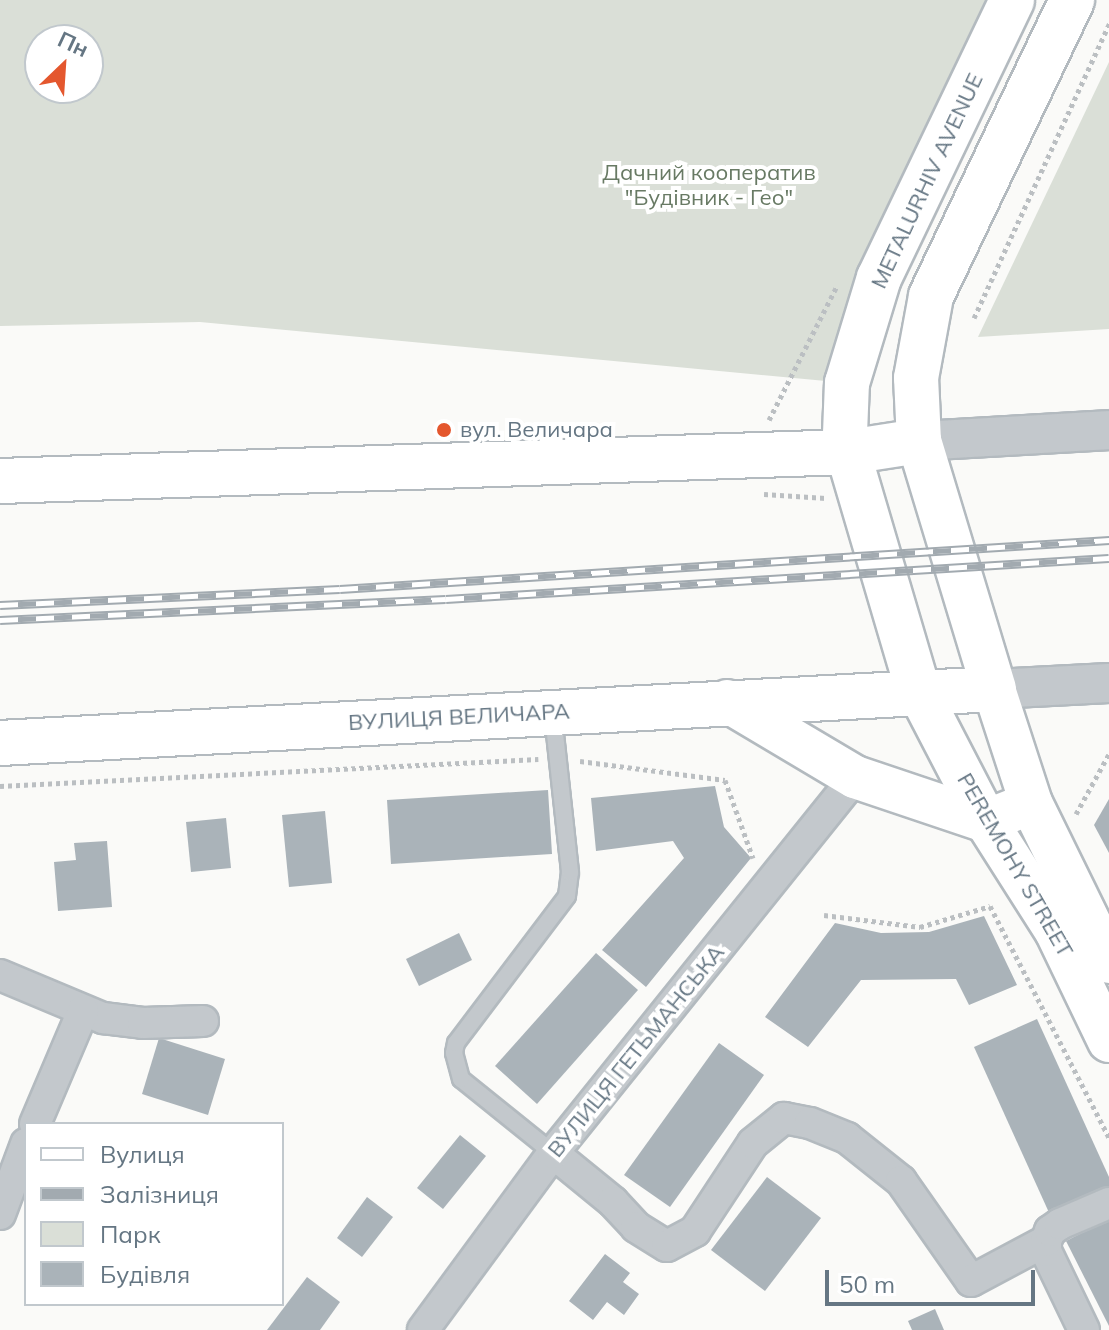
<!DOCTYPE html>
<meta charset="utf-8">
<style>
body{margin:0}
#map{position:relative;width:1109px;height:1330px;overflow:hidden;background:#fafaf8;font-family:Mulish,sans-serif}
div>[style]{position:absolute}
.green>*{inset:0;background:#dadfd7}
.building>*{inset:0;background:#aab3b9}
.path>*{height:5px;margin-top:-2.5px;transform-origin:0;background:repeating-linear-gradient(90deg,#bbbfc2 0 4px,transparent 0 8px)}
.roads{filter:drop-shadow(2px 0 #b3babf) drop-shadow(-2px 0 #b3babf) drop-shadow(0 2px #b3babf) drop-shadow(0 -2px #b3babf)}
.service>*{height:16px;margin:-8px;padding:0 8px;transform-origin:8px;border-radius:8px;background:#c3c8cc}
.minor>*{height:30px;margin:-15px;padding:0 15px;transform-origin:15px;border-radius:15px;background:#c3c8cc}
.tertiary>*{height:38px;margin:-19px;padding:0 19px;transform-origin:19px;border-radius:19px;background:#c3c8cc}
.secondary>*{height:42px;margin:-21px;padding:0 21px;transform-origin:21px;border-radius:21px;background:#fff}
.primary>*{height:44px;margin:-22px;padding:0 22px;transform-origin:22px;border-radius:22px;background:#fff}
.rail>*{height:9px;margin-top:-4.5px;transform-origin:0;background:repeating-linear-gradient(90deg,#fff 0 18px,#a2aab0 0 36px);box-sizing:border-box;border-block:2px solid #a2aab0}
.dots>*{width:22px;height:22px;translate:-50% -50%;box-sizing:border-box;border:4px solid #fff;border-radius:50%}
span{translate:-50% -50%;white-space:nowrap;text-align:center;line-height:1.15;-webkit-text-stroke:8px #fff;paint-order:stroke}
.park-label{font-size:22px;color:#687a64}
.street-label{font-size:22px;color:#657683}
.poi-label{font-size:22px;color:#657683}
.left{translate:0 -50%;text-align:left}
.legend{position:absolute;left:24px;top:1122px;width:260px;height:184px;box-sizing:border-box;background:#fff;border:2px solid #c1c8cd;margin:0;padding:10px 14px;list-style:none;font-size:24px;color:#657683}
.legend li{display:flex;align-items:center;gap:16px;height:40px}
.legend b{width:40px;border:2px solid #c1c8cd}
.north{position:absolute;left:24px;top:24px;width:80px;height:80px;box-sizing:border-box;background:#fff;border:2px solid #c1c8cd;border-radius:50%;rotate:25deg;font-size:22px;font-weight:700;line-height:32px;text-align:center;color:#657683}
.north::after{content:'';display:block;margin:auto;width:28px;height:36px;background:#e4572e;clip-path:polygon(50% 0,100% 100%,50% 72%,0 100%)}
.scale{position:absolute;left:825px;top:1270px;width:210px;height:36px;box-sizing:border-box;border:4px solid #657683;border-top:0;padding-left:10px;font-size:24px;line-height:28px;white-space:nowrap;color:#657683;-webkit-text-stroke:6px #fff;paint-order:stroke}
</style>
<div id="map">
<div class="green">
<div style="clip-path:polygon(evenodd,0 0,1012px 0,847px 383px,200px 322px,0 326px,0 0,40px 40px,88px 40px,88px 88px,40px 88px,40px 40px)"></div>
<div style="clip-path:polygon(1109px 62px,1109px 329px,978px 337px)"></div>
</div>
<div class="building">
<div style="clip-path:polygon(715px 786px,724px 827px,751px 858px,646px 987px,602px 950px,684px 858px,673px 841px,596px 851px,591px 798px)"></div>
<div style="clip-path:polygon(548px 790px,552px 854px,391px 864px,387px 800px)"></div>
<div style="clip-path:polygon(1109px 799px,1109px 853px,1094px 825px)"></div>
<div style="clip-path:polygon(325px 811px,332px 883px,289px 887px,282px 815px)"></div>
<div style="clip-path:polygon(226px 818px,231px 868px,191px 872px,186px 822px)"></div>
<div style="clip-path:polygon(107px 841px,112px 907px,58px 911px,54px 862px,76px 860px,74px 843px)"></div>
<div style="clip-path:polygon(984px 916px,1017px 985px,969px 1005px,956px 979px,861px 980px,808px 1047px,765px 1017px,835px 923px,881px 933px,929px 932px)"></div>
<div style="clip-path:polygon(459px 933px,472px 960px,419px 986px,406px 959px)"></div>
<div style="clip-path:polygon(596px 953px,638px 990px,537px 1104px,495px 1066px)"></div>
<div style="clip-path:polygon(1037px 1019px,1109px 1177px,1109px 1191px,1051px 1217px,974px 1047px)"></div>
<div style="clip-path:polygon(159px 1038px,225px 1059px,208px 1115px,142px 1094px)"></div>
<div style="clip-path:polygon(719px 1043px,764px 1075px,670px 1207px,624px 1175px)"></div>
<div style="clip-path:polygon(460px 1135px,486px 1156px,443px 1209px,417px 1188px)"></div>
<div style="clip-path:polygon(767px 1177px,821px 1218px,765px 1291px,711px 1250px)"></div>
<div style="clip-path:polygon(367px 1197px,393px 1217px,362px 1257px,337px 1238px)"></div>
<div style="clip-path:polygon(1109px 1219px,1109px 1326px,1066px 1241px)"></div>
<div style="clip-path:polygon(605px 1254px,630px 1273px,623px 1282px,639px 1294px,624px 1315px,607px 1302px,593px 1320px,569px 1301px)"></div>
<div style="clip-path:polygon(307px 1277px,340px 1302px,320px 1330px,267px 1330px)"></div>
<div style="clip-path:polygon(935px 1309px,944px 1330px,912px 1330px,908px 1321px)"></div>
</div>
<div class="path">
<div style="left:974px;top:318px;width:324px;rotate:-65.3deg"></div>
<div style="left:769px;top:420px;width:150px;rotate:-63.1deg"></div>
<div style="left:764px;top:494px;width:62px;rotate:3.7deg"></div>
<div style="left:580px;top:761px;width:146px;rotate:7.5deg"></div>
<div style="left:725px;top:780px;width:83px;rotate:70.3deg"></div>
<div style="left:0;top:786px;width:539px;rotate:-2.87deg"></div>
<div style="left:1076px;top:814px;width:68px;rotate:-61.2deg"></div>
<div style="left:824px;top:915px;width:97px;rotate:7.1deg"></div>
<div style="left:920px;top:927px;width:73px;rotate:-16.7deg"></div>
<div style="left:990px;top:906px;width:261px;rotate:62.8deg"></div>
</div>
<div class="roads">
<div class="service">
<div style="left:553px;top:1153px;width:118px;rotate:-141.2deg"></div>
<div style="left:461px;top:1079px;width:27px;rotate:-105deg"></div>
<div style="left:454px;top:1053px;width:10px;rotate:-79deg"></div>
<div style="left:456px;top:1043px;width:184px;rotate:-52.9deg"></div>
<div style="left:567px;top:896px;width:24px;rotate:-83deg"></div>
<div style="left:570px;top:872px;width:158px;rotate:-96.2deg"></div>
</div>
<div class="minor">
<div style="left:0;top:975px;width:112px;rotate:22.7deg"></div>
<div style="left:103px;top:1018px;width:40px;rotate:7.1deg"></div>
<div style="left:143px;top:1023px;width:60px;rotate:-1.9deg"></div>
<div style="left:35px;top:1124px;width:123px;rotate:-67deg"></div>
<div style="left:553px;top:1153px;width:77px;rotate:39.2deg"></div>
<div style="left:613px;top:1202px;width:34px;rotate:47deg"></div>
<div style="left:636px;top:1227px;width:36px;rotate:32deg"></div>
<div style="left:667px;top:1246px;width:32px;rotate:-28deg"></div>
<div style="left:695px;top:1231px;width:105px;rotate:-56.6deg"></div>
<div style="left:753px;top:1143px;width:40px;rotate:-39deg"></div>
<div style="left:784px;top:1118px;width:26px;rotate:11deg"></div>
<div style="left:810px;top:1123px;width:40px;rotate:22deg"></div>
<div style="left:847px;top:1138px;width:69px;rotate:38.5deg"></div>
<div style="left:901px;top:1181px;width:122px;rotate:55deg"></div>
<div style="left:971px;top:1281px;width:85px;rotate:-28.1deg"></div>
<div style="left:0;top:1214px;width:75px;rotate:-69.6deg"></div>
<div style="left:423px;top:1330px;width:220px;rotate:-53.7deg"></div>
<div style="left:553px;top:1153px;width:482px;rotate:-51.2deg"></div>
<div style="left:1084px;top:1330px;width:88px;rotate:-115.7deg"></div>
<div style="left:1046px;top:1251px;width:10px;rotate:-90deg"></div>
<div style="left:1046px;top:1241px;width:11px;rotate:-68deg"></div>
<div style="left:1050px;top:1231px;width:12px;rotate:-35deg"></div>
<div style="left:1060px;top:1224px;width:53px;rotate:-23.2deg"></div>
</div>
<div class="tertiary">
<div style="left:919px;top:441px;width:190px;rotate:-3.3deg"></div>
<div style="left:994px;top:689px;width:115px;rotate:-3deg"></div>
</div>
<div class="secondary">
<div style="left:994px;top:689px;width:120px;rotate:72deg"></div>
<div style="left:1031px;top:803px;width:177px;rotate:63.9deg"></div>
<div style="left:918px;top:690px;width:148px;rotate:62.6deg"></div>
<div style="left:986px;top:821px;width:130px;rotate:57.5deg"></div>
<div style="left:1056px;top:931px;width:122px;rotate:64.3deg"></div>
<div style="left:727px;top:701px;width:149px;rotate:30.7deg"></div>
<div style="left:855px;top:777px;width:138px;rotate:18.6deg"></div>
<div style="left:986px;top:821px;width:48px;rotate:-21.8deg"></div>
</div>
<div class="primary">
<div style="left:0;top:481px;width:848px;rotate:-1.96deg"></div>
<div style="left:848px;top:452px;width:72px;rotate:-8.8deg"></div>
<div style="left:918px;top:690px;width:248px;rotate:-106.4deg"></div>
<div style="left:848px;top:452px;width:18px;rotate:-99deg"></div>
<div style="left:845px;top:434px;width:51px;rotate:-87.8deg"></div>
<div style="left:847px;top:383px;width:110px;rotate:-73.1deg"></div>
<div style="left:879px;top:278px;width:308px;rotate:-64.4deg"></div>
<div style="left:0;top:743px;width:995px;rotate:-3.11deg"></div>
<div style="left:994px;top:689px;width:259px;rotate:-106.8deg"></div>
<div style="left:919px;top:441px;width:63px;rotate:-92.7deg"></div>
<div style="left:916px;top:378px;width:83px;rotate:-79.6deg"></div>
<div style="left:931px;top:296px;width:328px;rotate:-64.5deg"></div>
</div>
</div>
<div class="rail">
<div style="left:0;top:605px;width:340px;rotate:-2.7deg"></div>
<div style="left:340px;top:589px;width:771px;rotate:-3.65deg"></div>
<div style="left:0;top:620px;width:446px;rotate:-2.7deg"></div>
<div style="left:446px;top:599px;width:664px;rotate:-3.54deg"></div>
</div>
<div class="dots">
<div style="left:444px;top:430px;background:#e4572e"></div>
</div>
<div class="park-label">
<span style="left:709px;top:185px">Дачний кооператив<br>"Будівник - Гео"</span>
</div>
<div class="street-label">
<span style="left:927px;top:181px;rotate:-65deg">METALURHIV AVENUE</span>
<span style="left:459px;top:717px;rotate:-3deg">ВУЛИЦЯ ВЕЛИЧАРА</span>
<span style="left:1015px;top:865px;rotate:60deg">PEREMOHY STREET</span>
<span style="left:636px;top:1051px;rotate:-51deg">ВУЛИЦЯ ГЕТЬМАНСЬКА</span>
</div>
<div class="poi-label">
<span class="left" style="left:460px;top:430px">вул. Величара</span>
</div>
<ul class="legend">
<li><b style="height:10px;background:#fff"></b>Вулиця</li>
<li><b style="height:10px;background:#a2aab0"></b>Залізниця</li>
<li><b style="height:22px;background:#dadfd7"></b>Парк</li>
<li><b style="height:22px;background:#aab3b9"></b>Будівля</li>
</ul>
<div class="north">Пн</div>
<div class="scale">50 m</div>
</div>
